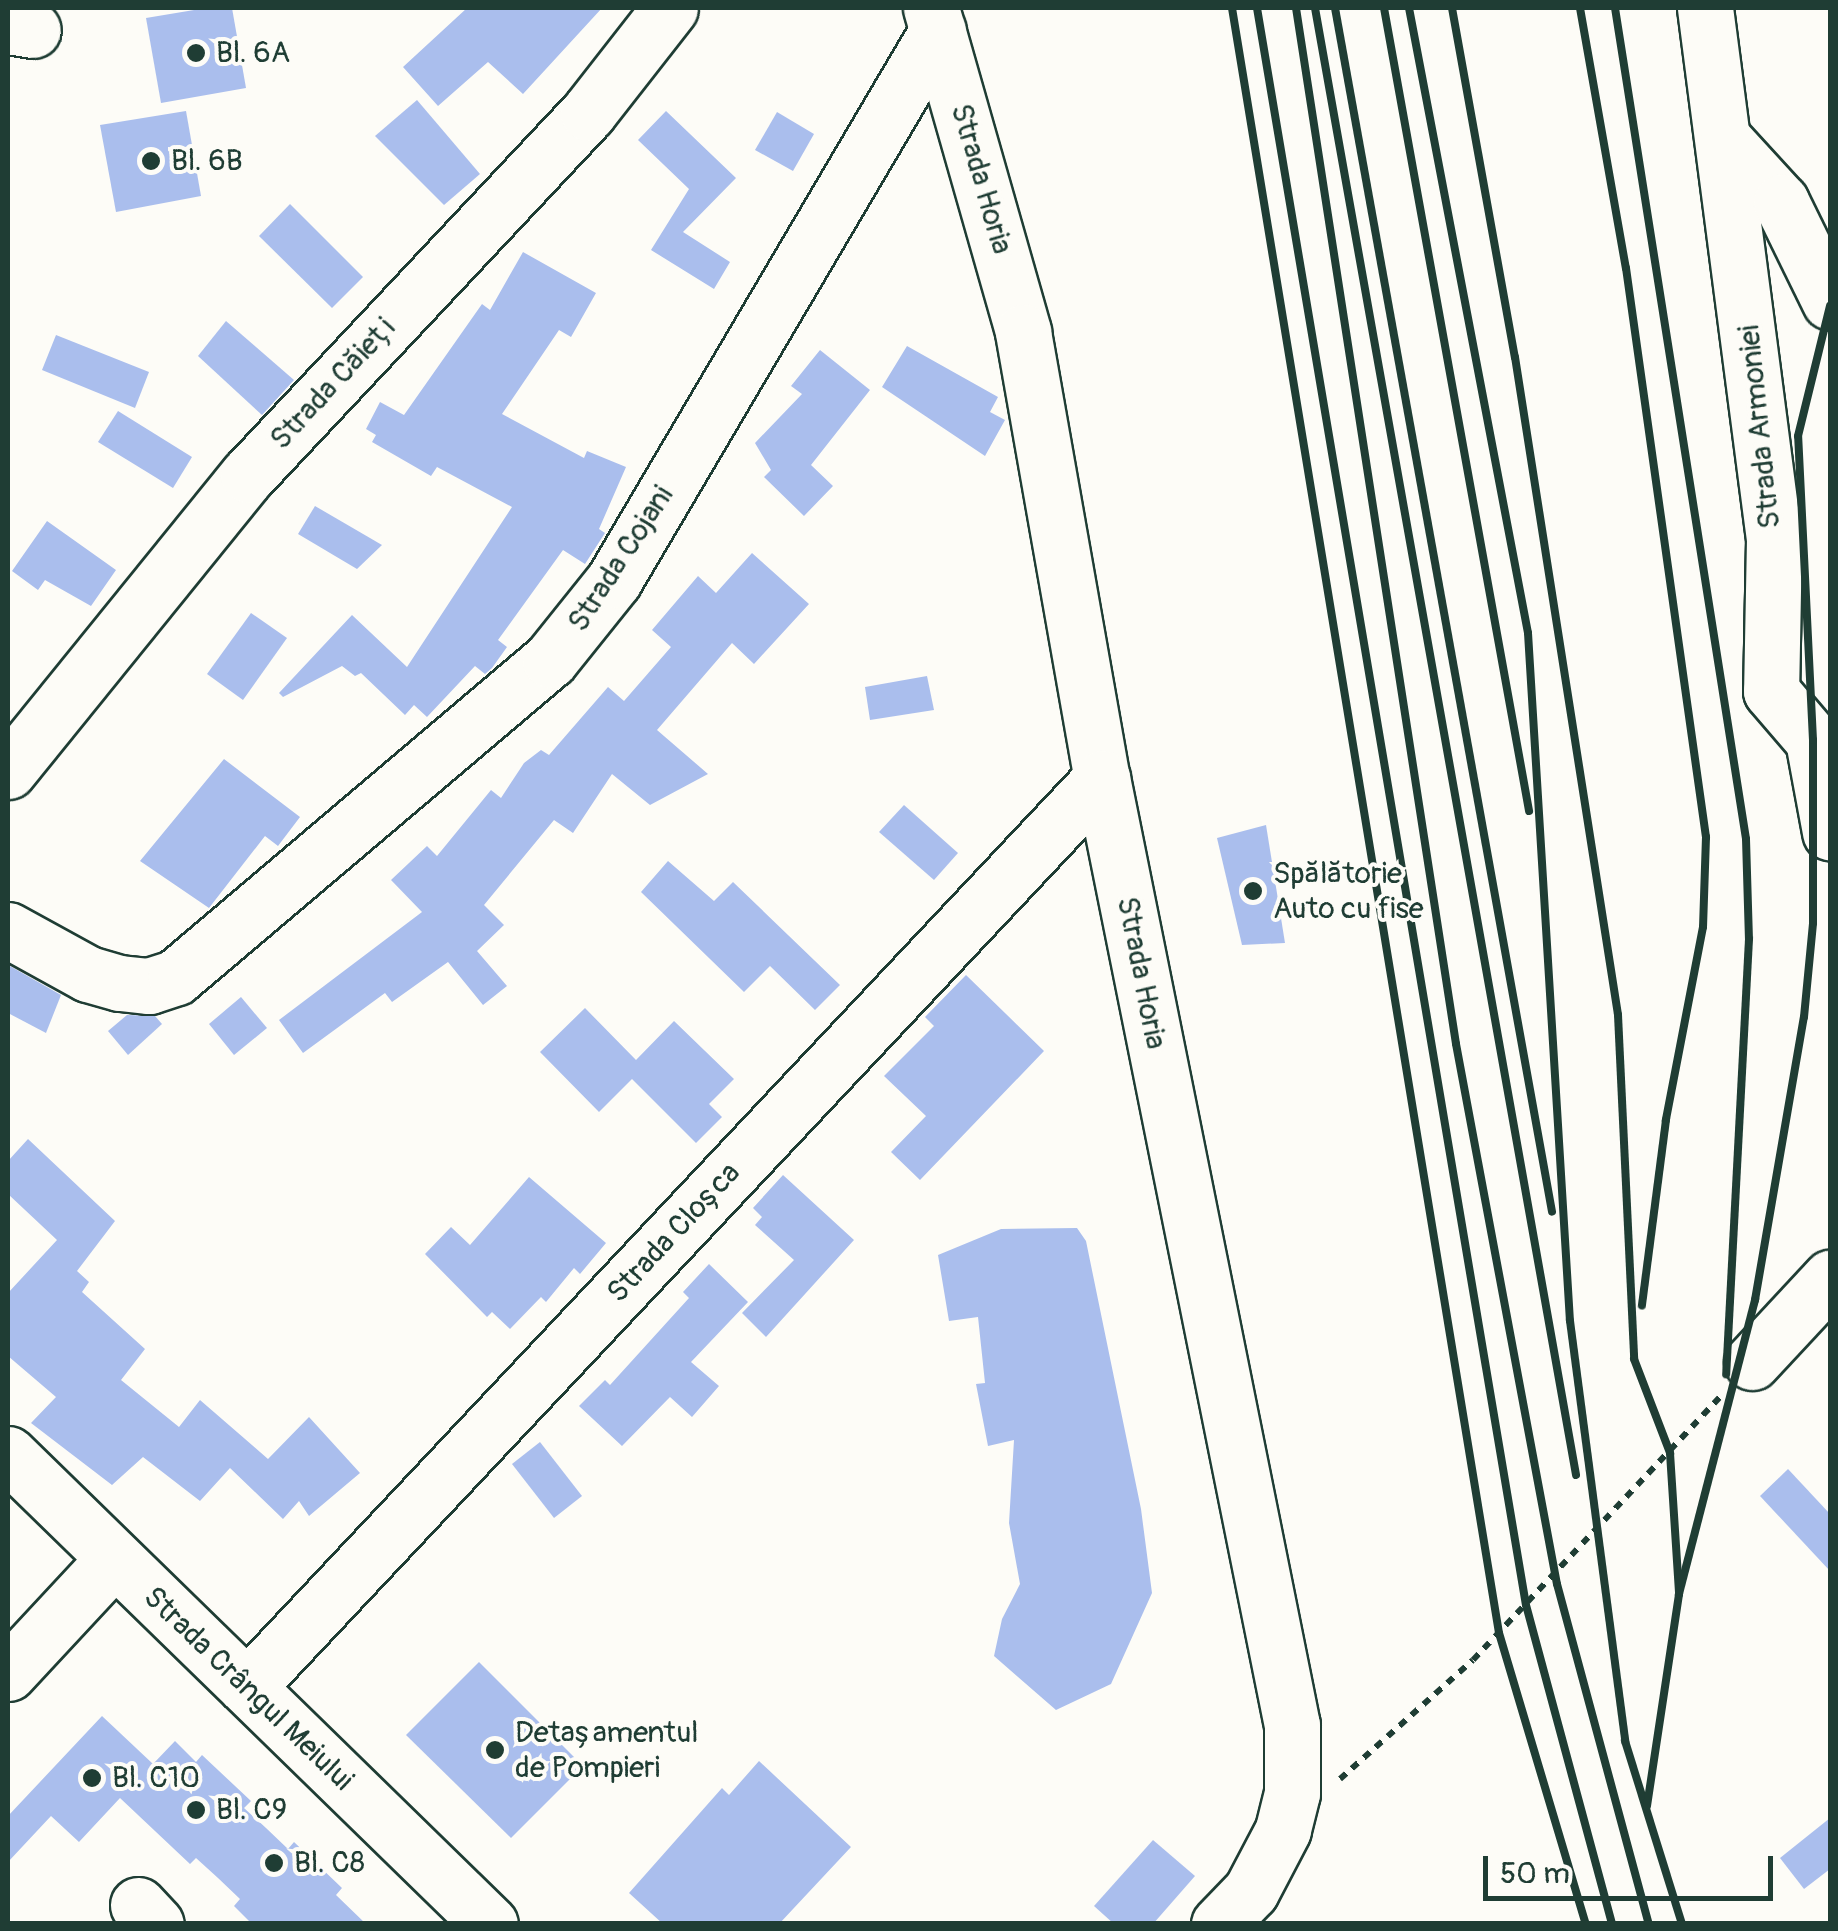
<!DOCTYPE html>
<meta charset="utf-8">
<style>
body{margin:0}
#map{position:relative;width:1838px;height:1931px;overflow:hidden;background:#fdfcf7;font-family:Pangolin,sans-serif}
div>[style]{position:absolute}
.building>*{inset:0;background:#aabeed}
.path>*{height:6px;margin-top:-3px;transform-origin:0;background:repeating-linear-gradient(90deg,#1f3d34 0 8px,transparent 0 16px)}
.roads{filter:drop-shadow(2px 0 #1f3d34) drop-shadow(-2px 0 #1f3d34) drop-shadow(0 2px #1f3d34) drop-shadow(0 -2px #1f3d34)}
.minor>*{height:55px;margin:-27.5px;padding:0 27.5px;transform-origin:27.5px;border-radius:27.5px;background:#fdfcf7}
.rail>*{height:8px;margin:-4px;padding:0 4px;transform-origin:4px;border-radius:4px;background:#1f3d34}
.dots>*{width:28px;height:28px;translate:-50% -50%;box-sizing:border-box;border:5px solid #fdfcf7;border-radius:50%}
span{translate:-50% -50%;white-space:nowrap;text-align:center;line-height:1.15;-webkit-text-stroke:8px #fdfcf7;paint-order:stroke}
.poi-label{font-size:30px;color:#1f3d34}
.left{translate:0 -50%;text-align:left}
.street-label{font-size:30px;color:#1f3d34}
.frame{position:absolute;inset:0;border:10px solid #1f3d34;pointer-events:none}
.scale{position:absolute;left:1483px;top:1856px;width:290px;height:45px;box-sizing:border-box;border:5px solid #1f3d34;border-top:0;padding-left:12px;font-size:30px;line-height:35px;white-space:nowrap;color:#1f3d34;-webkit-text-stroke:8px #fdfcf7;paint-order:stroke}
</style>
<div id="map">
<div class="building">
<div style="clip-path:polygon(206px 8px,232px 8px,246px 88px,161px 103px,146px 18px)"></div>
<div style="clip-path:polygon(467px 8px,602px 8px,523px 94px,488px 62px,438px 106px,403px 67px)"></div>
<div style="clip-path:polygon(417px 100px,480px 174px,444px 205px,375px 136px)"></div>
<div style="clip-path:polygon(186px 111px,201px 196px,116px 212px,100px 125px)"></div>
<div style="clip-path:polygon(666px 111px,736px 178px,683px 232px,730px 262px,714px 289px,651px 250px,689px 189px,638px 140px)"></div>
<div style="clip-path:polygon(777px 112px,814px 134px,793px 171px,755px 150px)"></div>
<div style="clip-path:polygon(290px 204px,363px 277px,332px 308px,259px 236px)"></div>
<div style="clip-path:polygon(523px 252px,596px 293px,571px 337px,559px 330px,502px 414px,584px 458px,587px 451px,626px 467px,599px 529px,605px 533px,585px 564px,563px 550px,498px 640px,507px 647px,492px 668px,485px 674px,475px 666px,427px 717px,414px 705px,405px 715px,361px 673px,355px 676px,342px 666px,283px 697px,279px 693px,352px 615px,407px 667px,512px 507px,437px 467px,431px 476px,372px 442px,376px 435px,366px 429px,380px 402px,404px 415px,482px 304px,490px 310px)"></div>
<div style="clip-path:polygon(226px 321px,294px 380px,262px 415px,198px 356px)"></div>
<div style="clip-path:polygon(56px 335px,149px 372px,135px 408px,42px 370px)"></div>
<div style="clip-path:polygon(907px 346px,998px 397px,990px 412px,1005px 420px,985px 456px,882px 387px)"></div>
<div style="clip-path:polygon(820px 350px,870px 390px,811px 465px,833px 486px,804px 516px,764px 477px,771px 470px,755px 443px,802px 394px,791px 386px)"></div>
<div style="clip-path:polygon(118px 411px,192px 457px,173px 488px,98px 442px)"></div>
<div style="clip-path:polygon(315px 506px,382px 545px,357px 569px,298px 534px)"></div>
<div style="clip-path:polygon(47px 521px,116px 570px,91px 606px,45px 580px,38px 590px,12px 571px)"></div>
<div style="clip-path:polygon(752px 553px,809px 604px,754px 664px,732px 643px,657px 730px,708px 774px,650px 805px,612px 774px,573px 833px,554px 820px,484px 905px,504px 925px,477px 951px,507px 986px,483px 1005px,448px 962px,392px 1002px,385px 993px,303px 1053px,279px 1020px,422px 912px,391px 880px,427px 846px,437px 856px,491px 790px,501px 798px,524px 763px,541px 750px,549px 755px,608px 687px,624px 701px,671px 647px,652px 630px,698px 576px,716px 593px)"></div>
<div style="clip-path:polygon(251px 613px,287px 638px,243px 700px,207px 674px)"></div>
<div style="clip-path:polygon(927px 676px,934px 710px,870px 720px,865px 687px)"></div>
<div style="clip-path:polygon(224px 759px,300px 817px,278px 846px,265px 836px,209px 908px,140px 861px)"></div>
<div style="clip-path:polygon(904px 805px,958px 853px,934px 880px,879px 832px)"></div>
<div style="clip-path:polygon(1266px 825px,1285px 943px,1242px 945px,1217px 838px)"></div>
<div style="clip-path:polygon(668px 861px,714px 901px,733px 882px,840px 985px,815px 1010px,770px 966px,744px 992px,641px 892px)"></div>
<div style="clip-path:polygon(8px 965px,61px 995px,46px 1033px,8px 1013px)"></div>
<div style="clip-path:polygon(966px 975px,1044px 1051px,920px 1180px,891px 1152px,926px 1116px,884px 1076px,934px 1026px,925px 1017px)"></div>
<div style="clip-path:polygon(241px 997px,267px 1028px,234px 1055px,209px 1024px)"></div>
<div style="clip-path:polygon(585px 1008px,636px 1060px,674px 1021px,734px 1079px,709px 1104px,722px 1117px,696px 1143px,632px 1079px,599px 1112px,540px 1052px)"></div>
<div style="clip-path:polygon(127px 1015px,155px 1016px,162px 1024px,128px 1055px,108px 1031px)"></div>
<div style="clip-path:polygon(28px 1139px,115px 1221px,77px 1271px,89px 1282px,82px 1292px,145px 1349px,121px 1380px,179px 1427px,200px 1400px,268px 1459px,309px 1417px,360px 1473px,309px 1516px,299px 1501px,283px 1519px,230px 1468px,200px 1501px,143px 1457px,112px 1485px,31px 1423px,56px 1397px,8px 1356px,8px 1293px,57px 1240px,8px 1194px,8px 1161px)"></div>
<div style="clip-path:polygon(783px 1175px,854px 1240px,766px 1337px,742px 1313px,794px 1260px,755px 1225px,762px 1217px,753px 1208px)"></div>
<div style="clip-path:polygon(529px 1177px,606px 1243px,580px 1274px,574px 1268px,546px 1302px,541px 1297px,510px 1329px,492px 1312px,487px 1317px,425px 1254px,451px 1227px,470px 1245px)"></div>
<div style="clip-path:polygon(1077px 1228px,1086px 1241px,1141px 1509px,1152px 1593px,1111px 1684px,1056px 1710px,994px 1656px,1002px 1619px,1020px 1584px,1009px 1523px,1014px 1440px,988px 1446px,976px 1384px,985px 1383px,978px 1317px,949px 1321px,938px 1255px,1001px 1229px)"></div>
<div style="clip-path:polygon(709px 1264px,748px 1302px,691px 1362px,719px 1386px,692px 1417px,670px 1397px,622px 1446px,579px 1406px,605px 1380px,610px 1385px,689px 1298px,683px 1292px)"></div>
<div style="clip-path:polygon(540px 1442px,582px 1496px,554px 1518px,512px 1464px)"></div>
<div style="clip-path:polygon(1788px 1469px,1830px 1514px,1830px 1571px,1760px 1496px)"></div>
<div style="clip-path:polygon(479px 1662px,583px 1766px,511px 1838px,406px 1735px)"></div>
<div style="clip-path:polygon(102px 1716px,153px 1764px,175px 1741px,196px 1762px,202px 1755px,251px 1801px,244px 1808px,266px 1828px,288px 1849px,294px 1842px,342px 1888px,336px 1895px,366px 1924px,252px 1924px,234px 1906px,240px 1899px,218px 1878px,196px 1858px,190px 1864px,120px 1798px,79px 1842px,51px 1816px,8px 1862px,8px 1816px)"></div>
<div style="clip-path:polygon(759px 1761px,851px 1847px,779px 1924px,663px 1924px,629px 1893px,722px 1788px,729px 1795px)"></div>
<div style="clip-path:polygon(1830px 1818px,1830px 1869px,1804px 1889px,1780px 1858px)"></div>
<div style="clip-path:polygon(1153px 1840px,1195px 1876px,1153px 1924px,1114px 1924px,1094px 1906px)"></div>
</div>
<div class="path">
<div style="left:1340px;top:1779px;width:178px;rotate:-41.8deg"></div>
<div style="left:1473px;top:1660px;width:364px;rotate:-46.8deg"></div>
</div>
<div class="roads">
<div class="minor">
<div style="left:931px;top:8px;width:337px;rotate:74.1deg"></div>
<div style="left:1023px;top:332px;width:453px;rotate:80deg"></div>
<div style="left:1102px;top:778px;width:966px;rotate:78.66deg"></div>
<div style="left:1292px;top:1725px;width:68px;rotate:90deg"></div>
<div style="left:1292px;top:1793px;width:38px;rotate:104deg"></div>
<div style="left:1283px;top:1830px;width:69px;rotate:117.7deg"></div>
<div style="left:1251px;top:1891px;width:46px;rotate:134.1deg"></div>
<div style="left:1705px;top:8px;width:535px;rotate:82.6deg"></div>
<div style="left:1774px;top:539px;width:152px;rotate:91.1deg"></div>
<div style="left:1771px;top:691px;width:65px;rotate:49.4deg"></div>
<div style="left:1813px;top:740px;width:94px;rotate:79.5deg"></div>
<div style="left:8px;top:26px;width:25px;rotate:9deg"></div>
<div style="left:1727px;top:143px;width:80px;rotate:47.5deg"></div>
<div style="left:1781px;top:202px;width:111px;rotate:63.9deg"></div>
<div style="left:8px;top:771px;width:381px;rotate:-51deg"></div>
<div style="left:248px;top:475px;width:497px;rotate:-46.8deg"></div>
<div style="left:588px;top:113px;width:133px;rotate:-52deg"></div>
<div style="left:8px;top:930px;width:91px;rotate:28.8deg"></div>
<div style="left:88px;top:974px;width:33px;rotate:16deg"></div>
<div style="left:120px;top:983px;width:29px;rotate:6deg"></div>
<div style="left:149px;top:986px;width:28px;rotate:-18deg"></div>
<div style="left:176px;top:977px;width:490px;rotate:-40.3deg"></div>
<div style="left:550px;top:660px;width:102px;rotate:-51.3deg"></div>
<div style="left:614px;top:580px;width:638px;rotate:-59.5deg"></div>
<div style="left:1752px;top:1362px;width:115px;rotate:-47.1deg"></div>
<div style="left:8px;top:1454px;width:673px;rotate:44.28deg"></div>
<div style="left:8px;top:1673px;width:156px;rotate:-47.1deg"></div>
<div style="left:247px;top:1687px;width:1248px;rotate:-46.75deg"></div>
<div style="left:138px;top:1905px;width:26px;rotate:47deg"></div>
</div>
</div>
<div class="rail">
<div style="left:1232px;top:8px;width:1647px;rotate:80.67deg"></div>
<div style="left:1499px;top:1633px;width:304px;rotate:73.4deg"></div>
<div style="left:1257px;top:8px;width:1619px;rotate:80.44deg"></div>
<div style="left:1526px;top:1605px;width:330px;rotate:74.9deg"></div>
<div style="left:1296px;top:8px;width:1048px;rotate:81.22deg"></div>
<div style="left:1456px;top:1044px;width:549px;rotate:79.41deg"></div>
<div style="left:1557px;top:1584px;width:352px;rotate:74.9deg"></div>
<div style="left:1315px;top:8px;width:1490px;rotate:79.91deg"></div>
<div style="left:1335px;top:8px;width:1223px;rotate:79.78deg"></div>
<div style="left:1384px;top:8px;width:816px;rotate:79.76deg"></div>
<div style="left:1409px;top:8px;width:636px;rotate:79.22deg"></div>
<div style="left:1528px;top:633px;width:689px;rotate:86.51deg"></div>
<div style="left:1570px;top:1321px;width:424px;rotate:82.5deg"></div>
<div style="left:1625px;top:1741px;width:192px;rotate:72.7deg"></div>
<div style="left:1452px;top:8px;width:355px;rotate:79.8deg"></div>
<div style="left:1515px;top:357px;width:666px;rotate:81.1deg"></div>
<div style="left:1618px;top:1015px;width:344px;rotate:87.3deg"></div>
<div style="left:1634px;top:1359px;width:101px;rotate:69deg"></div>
<div style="left:1670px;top:1453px;width:141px;rotate:86.3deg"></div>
<div style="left:1580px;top:8px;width:264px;rotate:80deg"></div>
<div style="left:1626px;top:268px;width:575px;rotate:82deg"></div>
<div style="left:1706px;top:837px;width:90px;rotate:91.9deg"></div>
<div style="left:1703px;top:927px;width:197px;rotate:100.9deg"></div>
<div style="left:1666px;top:1120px;width:187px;rotate:97.4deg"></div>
<div style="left:1615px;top:8px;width:841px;rotate:81.04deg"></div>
<div style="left:1746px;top:839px;width:100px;rotate:88.3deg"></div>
<div style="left:1749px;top:939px;width:436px;rotate:93deg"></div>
<div style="left:1647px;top:1806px;width:214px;rotate:-81.4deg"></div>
<div style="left:1679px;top:1594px;width:304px;rotate:-75.5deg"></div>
<div style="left:1755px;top:1300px;width:287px;rotate:-80.2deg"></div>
<div style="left:1804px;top:1017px;width:94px;rotate:-84.5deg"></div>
<div style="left:1813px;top:923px;width:183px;rotate:-90deg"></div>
<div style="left:1813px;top:740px;width:304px;rotate:-92.8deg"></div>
<div style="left:1798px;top:436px;width:134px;rotate:-76.2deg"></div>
</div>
<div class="dots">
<div style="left:196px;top:53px;background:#1f3d34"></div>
<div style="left:151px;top:161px;background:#1f3d34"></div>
<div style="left:1253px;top:891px;background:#1f3d34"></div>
<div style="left:495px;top:1750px;background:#1f3d34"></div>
<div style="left:92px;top:1778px;background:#1f3d34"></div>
<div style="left:196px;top:1810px;background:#1f3d34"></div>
<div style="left:274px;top:1863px;background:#1f3d34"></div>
</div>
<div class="poi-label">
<span class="left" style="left:216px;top:53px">Bl. 6A</span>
<span class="left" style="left:171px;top:161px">Bl. 6B</span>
<span class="left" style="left:1273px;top:891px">Spălătorie<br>Auto cu fise</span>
<span class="left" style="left:515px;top:1750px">Detașamentul<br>de Pompieri</span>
<span class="left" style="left:112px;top:1778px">Bl. C10</span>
<span class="left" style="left:216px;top:1810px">Bl. C9</span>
<span class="left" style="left:294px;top:1863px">Bl. C8</span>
</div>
<div class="street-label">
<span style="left:981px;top:179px;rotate:74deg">Strada Horia</span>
<span style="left:333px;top:384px;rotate:-47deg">Strada Căieți</span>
<span style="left:1760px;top:427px;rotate:-96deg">Strada Armoniei</span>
<span style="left:621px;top:559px;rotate:-57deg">Strada Cojani</span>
<span style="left:1141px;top:973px;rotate:79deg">Strada Horia</span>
<span style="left:674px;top:1233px;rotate:-47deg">Strada Cloșca</span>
<span style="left:248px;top:1689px;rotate:44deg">Strada Crângul Meiului</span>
</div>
<div class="frame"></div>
<div class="scale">50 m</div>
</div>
